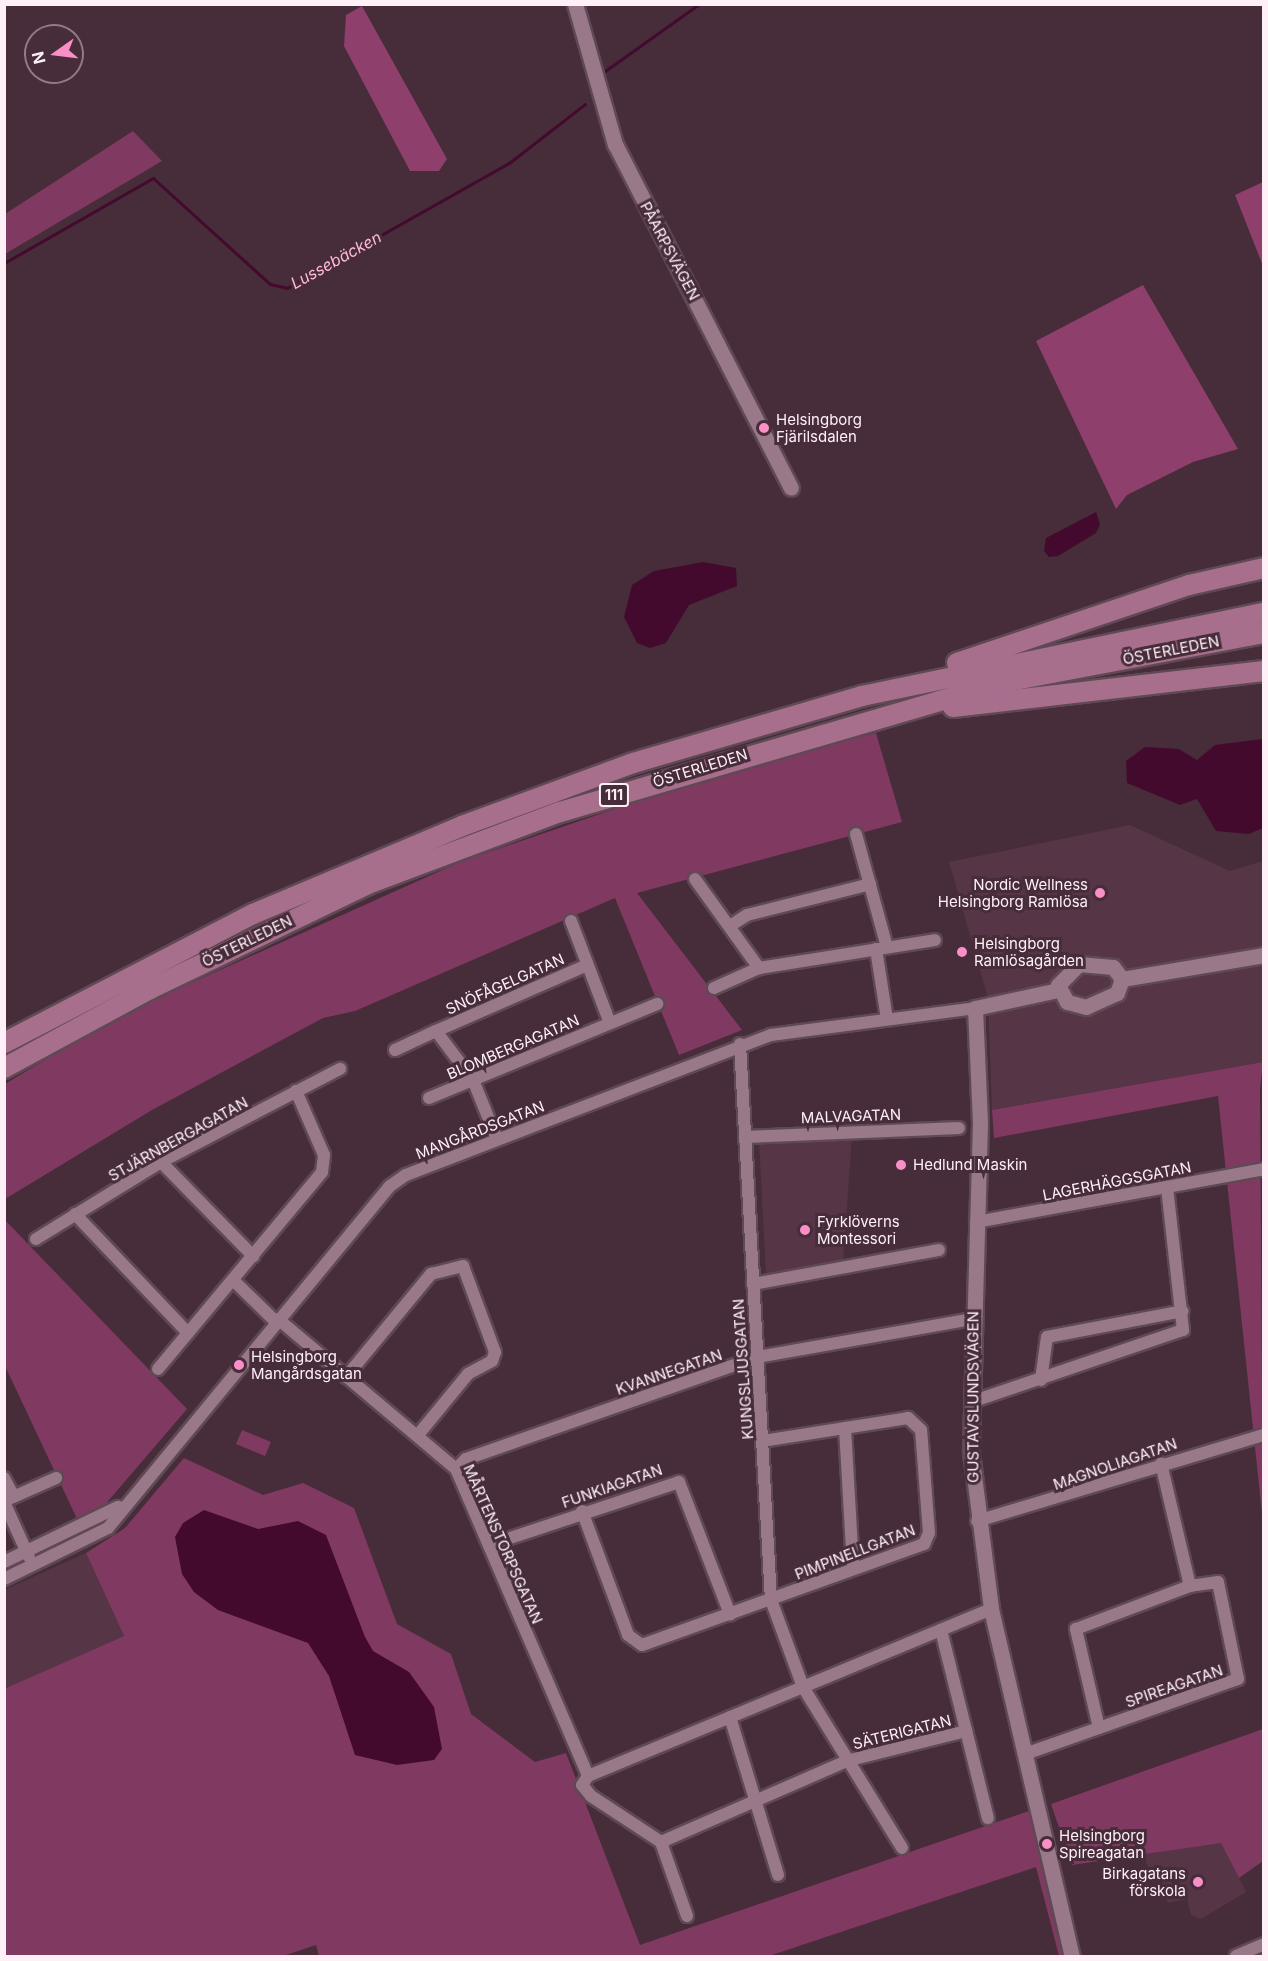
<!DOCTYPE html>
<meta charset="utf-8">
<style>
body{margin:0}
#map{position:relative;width:1268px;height:1961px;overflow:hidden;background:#472c3a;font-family:Inter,sans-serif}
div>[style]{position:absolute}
.built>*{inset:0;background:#563546}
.green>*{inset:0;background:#803960}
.forest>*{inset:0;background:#8e3f6b}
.water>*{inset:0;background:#440a2e}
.stream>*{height:3px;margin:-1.5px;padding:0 1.5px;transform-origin:1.5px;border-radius:1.5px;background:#440a2e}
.roads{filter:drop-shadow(2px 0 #5f4954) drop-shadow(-2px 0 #5f4954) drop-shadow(0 2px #5f4954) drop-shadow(0 -2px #5f4954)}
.minor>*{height:12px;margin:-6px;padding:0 6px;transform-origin:6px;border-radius:6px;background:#997989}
.tertiary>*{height:15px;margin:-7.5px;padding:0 7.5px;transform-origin:7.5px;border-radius:7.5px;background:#997989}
.primary>*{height:20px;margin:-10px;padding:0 10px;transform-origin:10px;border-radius:10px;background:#a86f8d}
.dots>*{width:16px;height:16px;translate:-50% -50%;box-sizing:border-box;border:3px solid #472c3a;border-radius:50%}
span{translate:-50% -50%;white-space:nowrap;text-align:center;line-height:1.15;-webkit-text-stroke:6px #472c3a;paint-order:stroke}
.shield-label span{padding:2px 4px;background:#472c3a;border:2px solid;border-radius:4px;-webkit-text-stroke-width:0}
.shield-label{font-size:14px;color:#fff0f7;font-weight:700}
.street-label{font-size:15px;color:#fff0f7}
.poi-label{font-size:15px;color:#fff0f7}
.left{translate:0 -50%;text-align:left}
.right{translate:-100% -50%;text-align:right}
.water-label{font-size:16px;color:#fdb8da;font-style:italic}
.frame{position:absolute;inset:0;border:6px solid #fff0f7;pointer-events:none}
.north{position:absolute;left:24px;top:24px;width:60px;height:60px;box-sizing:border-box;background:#472c3a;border:2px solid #917a86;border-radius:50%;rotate:256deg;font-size:16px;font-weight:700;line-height:24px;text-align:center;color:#fff0f7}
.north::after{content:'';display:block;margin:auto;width:21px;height:27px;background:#fa8fc8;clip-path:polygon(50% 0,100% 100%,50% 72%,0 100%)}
</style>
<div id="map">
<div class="built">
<div style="clip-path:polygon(1130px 825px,1230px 871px,1263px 861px,1263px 1062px,992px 1110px,988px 998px,949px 862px)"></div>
<div style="clip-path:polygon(852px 1137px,843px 1263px,766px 1274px,759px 1142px)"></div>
<div style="clip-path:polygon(86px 1553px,124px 1636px,5px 1689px,4px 1590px)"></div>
<div style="clip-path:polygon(1221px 1842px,1246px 1892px,1201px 1919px,1191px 1915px,1187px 1899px,1168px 1903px,1142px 1855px)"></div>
</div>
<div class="green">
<div style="clip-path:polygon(133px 131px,162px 161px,5px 254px,5px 214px)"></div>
<div style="clip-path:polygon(876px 733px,902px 822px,637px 893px,742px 1030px,679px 1055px,615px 898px,355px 1011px,323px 1018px,152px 1110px,5px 1199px,5px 1084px,118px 1016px,460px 862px,737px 767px)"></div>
<div style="clip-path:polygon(1263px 1062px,1260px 1088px,1263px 1523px,1218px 1096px,994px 1138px,992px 1110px)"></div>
<div style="clip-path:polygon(4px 1219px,187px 1409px,103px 1507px,79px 1523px,5px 1366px)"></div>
<div style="clip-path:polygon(242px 1430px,271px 1442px,265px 1456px,236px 1444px)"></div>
<div style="clip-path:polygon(184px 1458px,263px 1495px,303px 1483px,354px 1508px,397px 1624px,451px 1654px,471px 1714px,535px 1762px,566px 1753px,640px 1945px,1029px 1811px,1063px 1956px,1059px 1956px,1036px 1867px,769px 1956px,319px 1956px,316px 1945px,283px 1956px,5px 1956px,4px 1689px,124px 1636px,86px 1553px,125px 1528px)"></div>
<div style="clip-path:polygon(1263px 1729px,1263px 1861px,1239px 1878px,1221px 1843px,1072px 1865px,1051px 1804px)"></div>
</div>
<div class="forest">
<div style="clip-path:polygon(362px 6px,447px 159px,439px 171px,410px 171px,344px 46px,346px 15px)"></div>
<div style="clip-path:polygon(1263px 182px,1263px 266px,1235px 195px)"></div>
<div style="clip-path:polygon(1143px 285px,1238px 449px,1193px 462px,1127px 495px,1116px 509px,1036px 341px)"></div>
</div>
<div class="water">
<div style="clip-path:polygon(1096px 512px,1100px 524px,1096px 533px,1058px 556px,1049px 557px,1044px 551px,1046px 538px)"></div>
<div style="clip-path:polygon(703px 562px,736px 568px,737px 586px,689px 605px,666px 643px,650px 648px,637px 643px,624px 617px,632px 585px,654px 571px)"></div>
<div style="clip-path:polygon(1263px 739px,1263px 828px,1249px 834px,1216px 831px,1197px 799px,1180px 805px,1127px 783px,1126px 761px,1145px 747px,1179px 749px,1197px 760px,1215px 745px)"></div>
<div style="clip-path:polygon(204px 1510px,258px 1529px,298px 1521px,326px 1535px,365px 1637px,373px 1651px,409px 1672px,434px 1707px,442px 1749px,434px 1760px,397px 1765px,355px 1755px,329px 1676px,308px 1643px,218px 1610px,194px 1592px,182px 1574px,175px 1537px,183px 1523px)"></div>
</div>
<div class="stream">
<div style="left:605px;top:71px;width:115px;rotate:-35.5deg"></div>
<div style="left:4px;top:263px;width:172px;rotate:-29.7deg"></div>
<div style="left:153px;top:178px;width:158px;rotate:42.2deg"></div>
<div style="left:270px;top:284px;width:17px;rotate:13deg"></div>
<div style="left:287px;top:288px;width:255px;rotate:-29.4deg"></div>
<div style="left:509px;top:163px;width:96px;rotate:-37.8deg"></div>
</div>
<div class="roads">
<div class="minor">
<div style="left:856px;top:834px;width:117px;rotate:74.7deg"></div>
<div style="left:695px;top:879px;width:110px;rotate:54.3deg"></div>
<div style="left:759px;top:968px;width:178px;rotate:-9deg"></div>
<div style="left:571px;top:921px;width:109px;rotate:69.1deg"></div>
<div style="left:730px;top:926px;width:20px;rotate:-33deg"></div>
<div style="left:747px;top:915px;width:127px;rotate:-14.1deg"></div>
<div style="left:876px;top:949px;width:71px;rotate:81.1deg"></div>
<div style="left:714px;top:988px;width:49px;rotate:-24deg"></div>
<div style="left:436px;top:1031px;width:165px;rotate:-23.6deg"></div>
<div style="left:740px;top:1044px;width:557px;rotate:86.81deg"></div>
<div style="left:771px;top:1600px;width:93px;rotate:69.8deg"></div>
<div style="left:803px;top:1687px;width:189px;rotate:58.4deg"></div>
<div style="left:395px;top:1050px;width:45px;rotate:-24.9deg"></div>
<div style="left:436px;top:1031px;width:61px;rotate:52.9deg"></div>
<div style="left:473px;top:1080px;width:64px;rotate:67.9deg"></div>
<div style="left:429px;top:1098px;width:247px;rotate:-22.4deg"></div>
<div style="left:745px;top:1137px;width:214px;rotate:-2.4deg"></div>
<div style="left:161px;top:1162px;width:132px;rotate:45.6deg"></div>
<div style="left:75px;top:1214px;width:164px;rotate:46.5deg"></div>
<div style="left:976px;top:1222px;width:293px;rotate:-10.4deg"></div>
<div style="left:36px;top:1239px;width:147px;rotate:-31.6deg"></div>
<div style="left:161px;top:1162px;width:202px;rotate:-27.5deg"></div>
<div style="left:233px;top:1280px;width:60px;rotate:44.3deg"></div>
<div style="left:753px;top:1284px;width:189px;rotate:-10.4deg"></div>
<div style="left:278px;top:1319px;width:233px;rotate:40.1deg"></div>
<div style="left:456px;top:1469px;width:334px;rotate:66.7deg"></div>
<div style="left:158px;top:1369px;width:256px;rotate:-50.2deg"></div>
<div style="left:322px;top:1172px;width:17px;rotate:-83deg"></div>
<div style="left:324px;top:1155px;width:70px;rotate:-113.6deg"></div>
<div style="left:346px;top:1377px;width:134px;rotate:-50.5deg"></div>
<div style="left:431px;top:1274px;width:33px;rotate:-14deg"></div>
<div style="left:463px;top:1266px;width:92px;rotate:69.6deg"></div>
<div style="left:495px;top:1352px;width:9px;rotate:108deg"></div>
<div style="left:492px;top:1361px;width:27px;rotate:152deg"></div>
<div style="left:468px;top:1374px;width:80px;rotate:129.4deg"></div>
<div style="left:1041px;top:1380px;width:43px;rotate:-82.1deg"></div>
<div style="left:1047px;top:1337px;width:138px;rotate:-10.8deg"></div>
<div style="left:971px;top:1402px;width:224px;rotate:-18.8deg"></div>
<div style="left:1183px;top:1330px;width:144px;rotate:-96.4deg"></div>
<div style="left:845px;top:1428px;width:140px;rotate:86.7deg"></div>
<div style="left:456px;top:1469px;width:14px;rotate:-45deg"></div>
<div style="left:466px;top:1459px;width:308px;rotate:-19.3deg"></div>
<div style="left:757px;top:1357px;width:219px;rotate:-10deg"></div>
<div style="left:4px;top:1478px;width:21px;rotate:62deg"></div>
<div style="left:4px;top:1501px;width:57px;rotate:-23.9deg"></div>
<div style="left:4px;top:1502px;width:60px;rotate:65.6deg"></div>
<div style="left:582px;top:1511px;width:132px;rotate:69.6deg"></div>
<div style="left:628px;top:1635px;width:17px;rotate:36deg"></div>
<div style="left:642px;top:1645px;width:300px;rotate:-19.7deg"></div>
<div style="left:924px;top:1544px;width:12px;rotate:-66deg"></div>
<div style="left:929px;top:1533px;width:103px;rotate:-94.4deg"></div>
<div style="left:921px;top:1430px;width:18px;rotate:-137deg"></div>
<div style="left:908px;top:1418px;width:147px;rotate:171deg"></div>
<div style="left:977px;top:1521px;width:300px;rotate:-16.7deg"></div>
<div style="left:489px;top:1545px;width:200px;rotate:-18.3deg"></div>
<div style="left:679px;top:1482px;width:142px;rotate:68.9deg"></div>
<div style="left:4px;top:1562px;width:127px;rotate:-25.8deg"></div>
<div style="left:4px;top:1579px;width:116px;rotate:-26.1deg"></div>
<div style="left:108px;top:1528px;width:443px;rotate:-50.5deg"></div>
<div style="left:390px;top:1186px;width:19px;rotate:-35deg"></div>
<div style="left:406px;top:1175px;width:391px;rotate:-21deg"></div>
<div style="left:771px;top:1035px;width:206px;rotate:-7.5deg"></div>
<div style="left:941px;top:1630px;width:194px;rotate:76deg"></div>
<div style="left:730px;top:1717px;width:165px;rotate:73.1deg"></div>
<div style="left:1099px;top:1728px;width:102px;rotate:-103.1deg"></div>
<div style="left:1076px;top:1629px;width:122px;rotate:-20.7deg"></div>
<div style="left:1025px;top:1754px;width:226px;rotate:-19.4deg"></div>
<div style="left:1238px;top:1679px;width:99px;rotate:-101.7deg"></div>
<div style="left:1218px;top:1582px;width:28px;rotate:172deg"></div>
<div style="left:1190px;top:1586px;width:126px;rotate:-103.3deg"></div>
<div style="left:661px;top:1842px;width:202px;rotate:-23.6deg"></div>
<div style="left:846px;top:1761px;width:124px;rotate:-14deg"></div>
<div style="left:687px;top:1916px;width:78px;rotate:-109.4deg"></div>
<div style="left:661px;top:1842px;width:84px;rotate:-146.7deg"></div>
<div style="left:591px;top:1796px;width:14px;rotate:-129deg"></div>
<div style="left:582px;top:1785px;width:11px;rotate:-56deg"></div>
<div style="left:588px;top:1776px;width:436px;rotate:-22.5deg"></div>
<div style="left:1236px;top:1956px;width:30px;rotate:-23deg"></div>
</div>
<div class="tertiary">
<div style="left:575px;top:4px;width:146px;rotate:74.1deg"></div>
<div style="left:615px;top:144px;width:386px;rotate:62.9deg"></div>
<div style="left:1079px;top:964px;width:34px;rotate:5deg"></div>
<div style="left:1113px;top:967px;width:15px;rotate:53deg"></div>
<div style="left:1122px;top:979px;width:15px;rotate:110deg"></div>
<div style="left:1117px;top:993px;width:34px;rotate:156deg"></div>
<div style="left:1086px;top:1007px;width:20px;rotate:-165deg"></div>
<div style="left:1067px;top:1002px;width:19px;rotate:-118deg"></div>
<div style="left:1058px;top:985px;width:30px;rotate:-45deg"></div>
<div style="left:1122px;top:979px;width:144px;rotate:-9.6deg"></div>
<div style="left:1058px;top:990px;width:85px;rotate:167.8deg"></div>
<div style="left:975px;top:1008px;width:115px;rotate:87.5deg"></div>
<div style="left:980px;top:1123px;width:329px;rotate:91.6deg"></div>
<div style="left:971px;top:1452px;width:158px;rotate:82.7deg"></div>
<div style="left:991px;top:1609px;width:356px;rotate:76.9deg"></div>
</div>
<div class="primary">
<div style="left:957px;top:663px;width:245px;rotate:-18.6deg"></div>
<div style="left:1189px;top:585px;width:77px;rotate:-12.8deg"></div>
<div style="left:953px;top:707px;width:313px;rotate:-6.6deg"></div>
<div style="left:4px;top:1043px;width:280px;rotate:-27.4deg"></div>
<div style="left:253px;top:914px;width:227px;rotate:-22.8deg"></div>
<div style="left:462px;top:826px;width:182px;rotate:-20.2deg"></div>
<div style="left:633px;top:763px;width:239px;rotate:-16.3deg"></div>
<div style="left:862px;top:696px;width:410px;rotate:-11.7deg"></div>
<div style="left:4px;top:1068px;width:166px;rotate:-28.4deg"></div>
<div style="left:150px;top:989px;width:242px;rotate:-25.7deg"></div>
<div style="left:368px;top:884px;width:205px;rotate:-20.6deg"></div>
<div style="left:560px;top:812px;width:468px;rotate:-16.3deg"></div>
<div style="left:1009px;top:681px;width:259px;rotate:-10.7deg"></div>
</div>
</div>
<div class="dots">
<div style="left:764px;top:428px;background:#fa8fc8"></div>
<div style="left:1100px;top:893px;background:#fa8fc8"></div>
<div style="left:962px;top:952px;background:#fa8fc8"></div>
<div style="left:901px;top:1165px;background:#fa8fc8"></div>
<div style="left:805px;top:1230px;background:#fa8fc8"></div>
<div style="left:239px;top:1365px;background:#fa8fc8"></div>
<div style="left:1047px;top:1844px;background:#fa8fc8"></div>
<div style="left:1198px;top:1882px;background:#fa8fc8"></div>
</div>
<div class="shield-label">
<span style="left:614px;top:795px">111</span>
</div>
<div class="street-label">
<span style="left:670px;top:251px;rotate:62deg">PÅARPSVÄGEN</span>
<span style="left:1171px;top:650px;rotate:-11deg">ÖSTERLEDEN</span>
<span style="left:700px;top:768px;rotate:-17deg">ÖSTERLEDEN</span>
<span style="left:247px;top:941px;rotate:-26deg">ÖSTERLEDEN</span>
<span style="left:505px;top:984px;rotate:-24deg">SNÖFÅGELGATAN</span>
<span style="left:513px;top:1047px;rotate:-23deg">BLOMBERGAGATAN</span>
<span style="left:851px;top:1116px;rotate:-2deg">MALVAGATAN</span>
<span style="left:480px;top:1130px;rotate:-21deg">MANGÅRDSGATAN</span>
<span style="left:178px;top:1139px;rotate:-29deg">STJÄRNBERGAGATAN</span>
<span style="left:1117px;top:1181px;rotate:-11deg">LAGERHÄGGSGATAN</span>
<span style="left:743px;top:1369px;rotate:-94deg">KUNGSLJUSGATAN</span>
<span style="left:669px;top:1372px;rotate:-19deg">KVANNEGATAN</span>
<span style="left:973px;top:1397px;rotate:-90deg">GUSTAVSLUNDSVÄGEN</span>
<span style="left:1115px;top:1464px;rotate:-19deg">MAGNOLIAGATAN</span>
<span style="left:612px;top:1486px;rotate:-19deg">FUNKIAGATAN</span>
<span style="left:503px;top:1544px;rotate:66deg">MÅRTENSTORPSGATAN</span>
<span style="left:855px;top:1552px;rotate:-21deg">PIMPINELLGATAN</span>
<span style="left:1174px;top:1686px;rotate:-19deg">SPIREAGATAN</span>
<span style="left:902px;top:1732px;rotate:-14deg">SÄTERIGATAN</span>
</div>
<div class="poi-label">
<span class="left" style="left:776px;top:428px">Helsingborg<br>Fjärilsdalen</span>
<span class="right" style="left:1088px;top:893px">Nordic Wellness<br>Helsingborg Ramlösa</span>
<span class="left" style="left:974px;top:952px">Helsingborg<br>Ramlösagården</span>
<span class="left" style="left:913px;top:1165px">Hedlund Maskin</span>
<span class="left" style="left:817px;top:1230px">Fyrklöverns<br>Montessori</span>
<span class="left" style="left:251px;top:1365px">Helsingborg<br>Mangårdsgatan</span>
<span class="left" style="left:1059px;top:1844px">Helsingborg<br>Spireagatan</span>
<span class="right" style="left:1186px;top:1882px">Birkagatans<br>förskola</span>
</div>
<div class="water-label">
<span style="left:336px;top:260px;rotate:-29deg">Lussebäcken</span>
</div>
<div class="frame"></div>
<div class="north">N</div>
</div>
